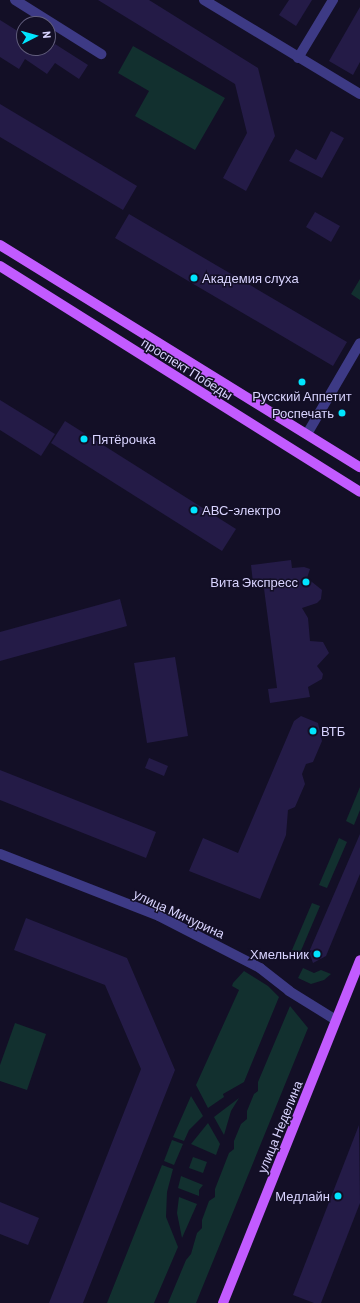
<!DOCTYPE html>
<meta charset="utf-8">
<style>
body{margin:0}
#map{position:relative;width:360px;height:1303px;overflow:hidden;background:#130f26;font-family:Barlow,sans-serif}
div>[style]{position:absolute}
.green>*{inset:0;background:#12302f}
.building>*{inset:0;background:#241b47}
.minor>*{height:10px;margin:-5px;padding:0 5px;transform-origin:5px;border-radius:5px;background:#3d3a85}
.major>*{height:10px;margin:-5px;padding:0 5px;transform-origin:5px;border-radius:5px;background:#c25bff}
.dots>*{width:11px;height:11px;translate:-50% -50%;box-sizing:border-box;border:2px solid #130f26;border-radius:50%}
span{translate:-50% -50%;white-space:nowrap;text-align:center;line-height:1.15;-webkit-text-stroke:3px #130f26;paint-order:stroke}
.poi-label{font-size:13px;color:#d9d4ff}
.left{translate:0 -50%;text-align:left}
.right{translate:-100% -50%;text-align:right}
.street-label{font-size:13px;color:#d9d4ff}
.north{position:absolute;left:16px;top:16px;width:40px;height:40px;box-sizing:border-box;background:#130f26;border:1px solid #625e7d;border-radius:50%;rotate:84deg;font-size:11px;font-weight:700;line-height:16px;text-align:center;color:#d9d4ff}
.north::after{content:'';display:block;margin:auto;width:14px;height:18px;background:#00e5ff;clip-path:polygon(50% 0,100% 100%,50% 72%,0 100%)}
</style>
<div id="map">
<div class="green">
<div style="clip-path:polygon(133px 46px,225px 98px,195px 150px,135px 116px,149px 91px,118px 73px)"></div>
<div style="clip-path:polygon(360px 279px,360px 300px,351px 294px)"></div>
<div style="clip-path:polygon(360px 787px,360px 810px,354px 825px,346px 821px)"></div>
<div style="clip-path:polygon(339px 838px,347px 842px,327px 888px,319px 885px)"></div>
<div style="clip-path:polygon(312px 903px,320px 906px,300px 953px,292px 950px)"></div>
<div style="clip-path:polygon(303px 968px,314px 973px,321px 970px,331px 974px,324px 980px,311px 984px,298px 978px)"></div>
<div style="clip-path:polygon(244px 971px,268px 986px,279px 997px,244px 1082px,223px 1094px,224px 1097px,208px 1108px,196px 1085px,239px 990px,232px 986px,233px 983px)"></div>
<div style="clip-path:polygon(290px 1006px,308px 1028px,196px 1303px,168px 1303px,186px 1260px,191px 1254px,197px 1233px,202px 1228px,202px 1220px,209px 1201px,215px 1197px,215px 1189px,229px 1153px,234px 1149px,234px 1141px,241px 1124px,247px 1119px,247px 1111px,254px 1094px,258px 1091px,258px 1082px)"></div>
<div style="clip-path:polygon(15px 1023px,46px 1034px,27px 1090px,0 1081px,0 1065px)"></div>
<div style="clip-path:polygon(191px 1096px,203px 1116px,189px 1130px,184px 1141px,173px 1137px)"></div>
<div style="clip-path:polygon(239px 1098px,231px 1111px,224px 1135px,214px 1117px)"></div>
<div style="clip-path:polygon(208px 1123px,220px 1144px,216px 1155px,191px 1144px)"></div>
<div style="clip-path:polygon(172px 1140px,183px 1144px,174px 1165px,164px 1161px)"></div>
<div style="clip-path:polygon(193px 1157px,207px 1162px,203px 1173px,189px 1168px)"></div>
<div style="clip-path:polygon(162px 1165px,173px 1169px,167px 1192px,166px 1217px,178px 1247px,154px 1303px,107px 1303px)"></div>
<div style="clip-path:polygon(181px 1176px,203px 1185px,199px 1190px,199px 1196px,178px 1188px)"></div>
<div style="clip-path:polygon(179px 1197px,197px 1204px,182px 1238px,177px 1213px)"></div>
</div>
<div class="building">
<div style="clip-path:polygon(98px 0,149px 0,258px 68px,275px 136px,246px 191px,223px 178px,247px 133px,235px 84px)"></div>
<div style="clip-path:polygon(289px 0,312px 0,296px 26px,279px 15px)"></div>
<div style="clip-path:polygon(360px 7px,360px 62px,353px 75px,329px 61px)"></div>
<div style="clip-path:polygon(0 20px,24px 35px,24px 48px,52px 48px,55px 44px,88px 65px,79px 79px,55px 63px,47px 74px,25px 59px,19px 69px,0 57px)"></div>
<div style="clip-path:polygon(0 104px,137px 186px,123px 210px,0 137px)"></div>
<div style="clip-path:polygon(331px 131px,344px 138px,322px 178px,289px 161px,296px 149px,316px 160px)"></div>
<div style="clip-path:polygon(315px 212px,340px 226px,331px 242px,306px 227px)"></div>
<div style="clip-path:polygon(129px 214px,347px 342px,333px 366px,115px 238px)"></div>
<div style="clip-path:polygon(0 400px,55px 434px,41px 456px,0 430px)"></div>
<div style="clip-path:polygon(65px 421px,236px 529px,222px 551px,51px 443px)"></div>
<div style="clip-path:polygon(291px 560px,292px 568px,304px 567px,310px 569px,307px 578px,322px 590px,321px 599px,317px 603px,302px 608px,308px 618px,310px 641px,323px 642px,329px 653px,317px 666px,323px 674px,322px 679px,308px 687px,310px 697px,270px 703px,268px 689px,277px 688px,263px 581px,253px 583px,251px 565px)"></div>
<div style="clip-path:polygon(120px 599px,127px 626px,0 661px,0 632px)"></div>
<div style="clip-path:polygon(175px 657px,188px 736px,147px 743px,134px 663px)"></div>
<div style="clip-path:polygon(301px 716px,318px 723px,322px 741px,313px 762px,306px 764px,302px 774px,305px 784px,295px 807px,288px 810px,286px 835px,260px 899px,189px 871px,203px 838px,238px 853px,294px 721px)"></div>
<div style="clip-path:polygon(149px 758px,168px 766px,164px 776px,145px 768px)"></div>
<div style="clip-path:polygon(0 770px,156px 832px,146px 858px,0 800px)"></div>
<div style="clip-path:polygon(360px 834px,360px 874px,326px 956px,313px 963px,309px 952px)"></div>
<div style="clip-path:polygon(26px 918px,127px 958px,175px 1070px,83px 1303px,49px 1303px,141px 1069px,105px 985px,14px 950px)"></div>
<div style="clip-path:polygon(359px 1125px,360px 1203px,321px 1303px,314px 1303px,293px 1295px)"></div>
<div style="clip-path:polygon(0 1202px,39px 1218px,28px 1245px,0 1234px)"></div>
</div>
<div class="minor">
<div style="left:15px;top:0;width:102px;rotate:32.1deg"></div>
<div style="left:204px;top:0;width:182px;rotate:31.1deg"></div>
<div style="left:298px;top:58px;width:68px;rotate:-58.9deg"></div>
<div style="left:307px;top:434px;width:105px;rotate:-59.8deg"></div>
<div style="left:0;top:854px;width:171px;rotate:21.3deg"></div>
<div style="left:159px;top:916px;width:114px;rotate:27.2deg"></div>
<div style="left:260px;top:968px;width:37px;rotate:38deg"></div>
<div style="left:289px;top:991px;width:55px;rotate:31.7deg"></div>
</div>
<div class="major">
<div style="left:0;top:245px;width:423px;rotate:31.7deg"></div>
<div style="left:0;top:266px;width:425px;rotate:32.1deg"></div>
<div style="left:223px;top:1303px;width:369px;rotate:-68.2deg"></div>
</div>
<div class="dots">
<div style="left:194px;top:278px;background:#00e5ff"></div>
<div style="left:302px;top:382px;background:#00e5ff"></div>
<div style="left:342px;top:413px;background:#00e5ff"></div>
<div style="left:84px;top:439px;background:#00e5ff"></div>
<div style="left:194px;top:510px;background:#00e5ff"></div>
<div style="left:306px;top:582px;background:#00e5ff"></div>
<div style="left:313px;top:731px;background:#00e5ff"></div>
<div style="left:317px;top:954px;background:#00e5ff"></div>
<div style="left:338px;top:1196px;background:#00e5ff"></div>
</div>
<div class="poi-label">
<span class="left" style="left:202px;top:278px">Академия слуха</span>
<span style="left:302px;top:396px">Русский Аппетит</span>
<span class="right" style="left:334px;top:413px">Роспечать</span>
<span class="left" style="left:92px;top:439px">Пятёрочка</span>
<span class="left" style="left:202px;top:510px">АВС-электро</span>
<span class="right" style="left:298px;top:582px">Вита Экспресс</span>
<span class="left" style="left:321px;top:731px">ВТБ</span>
<span class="right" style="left:309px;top:954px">Хмельник</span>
<span class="right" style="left:330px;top:1196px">Медлайн</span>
</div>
<div class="street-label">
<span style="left:187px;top:369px;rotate:32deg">проспект Победы</span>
<span style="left:179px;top:914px;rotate:25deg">улица Мичурина</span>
<span style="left:280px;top:1127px;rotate:-68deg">улица Неделина</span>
</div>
<div class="north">N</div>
</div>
